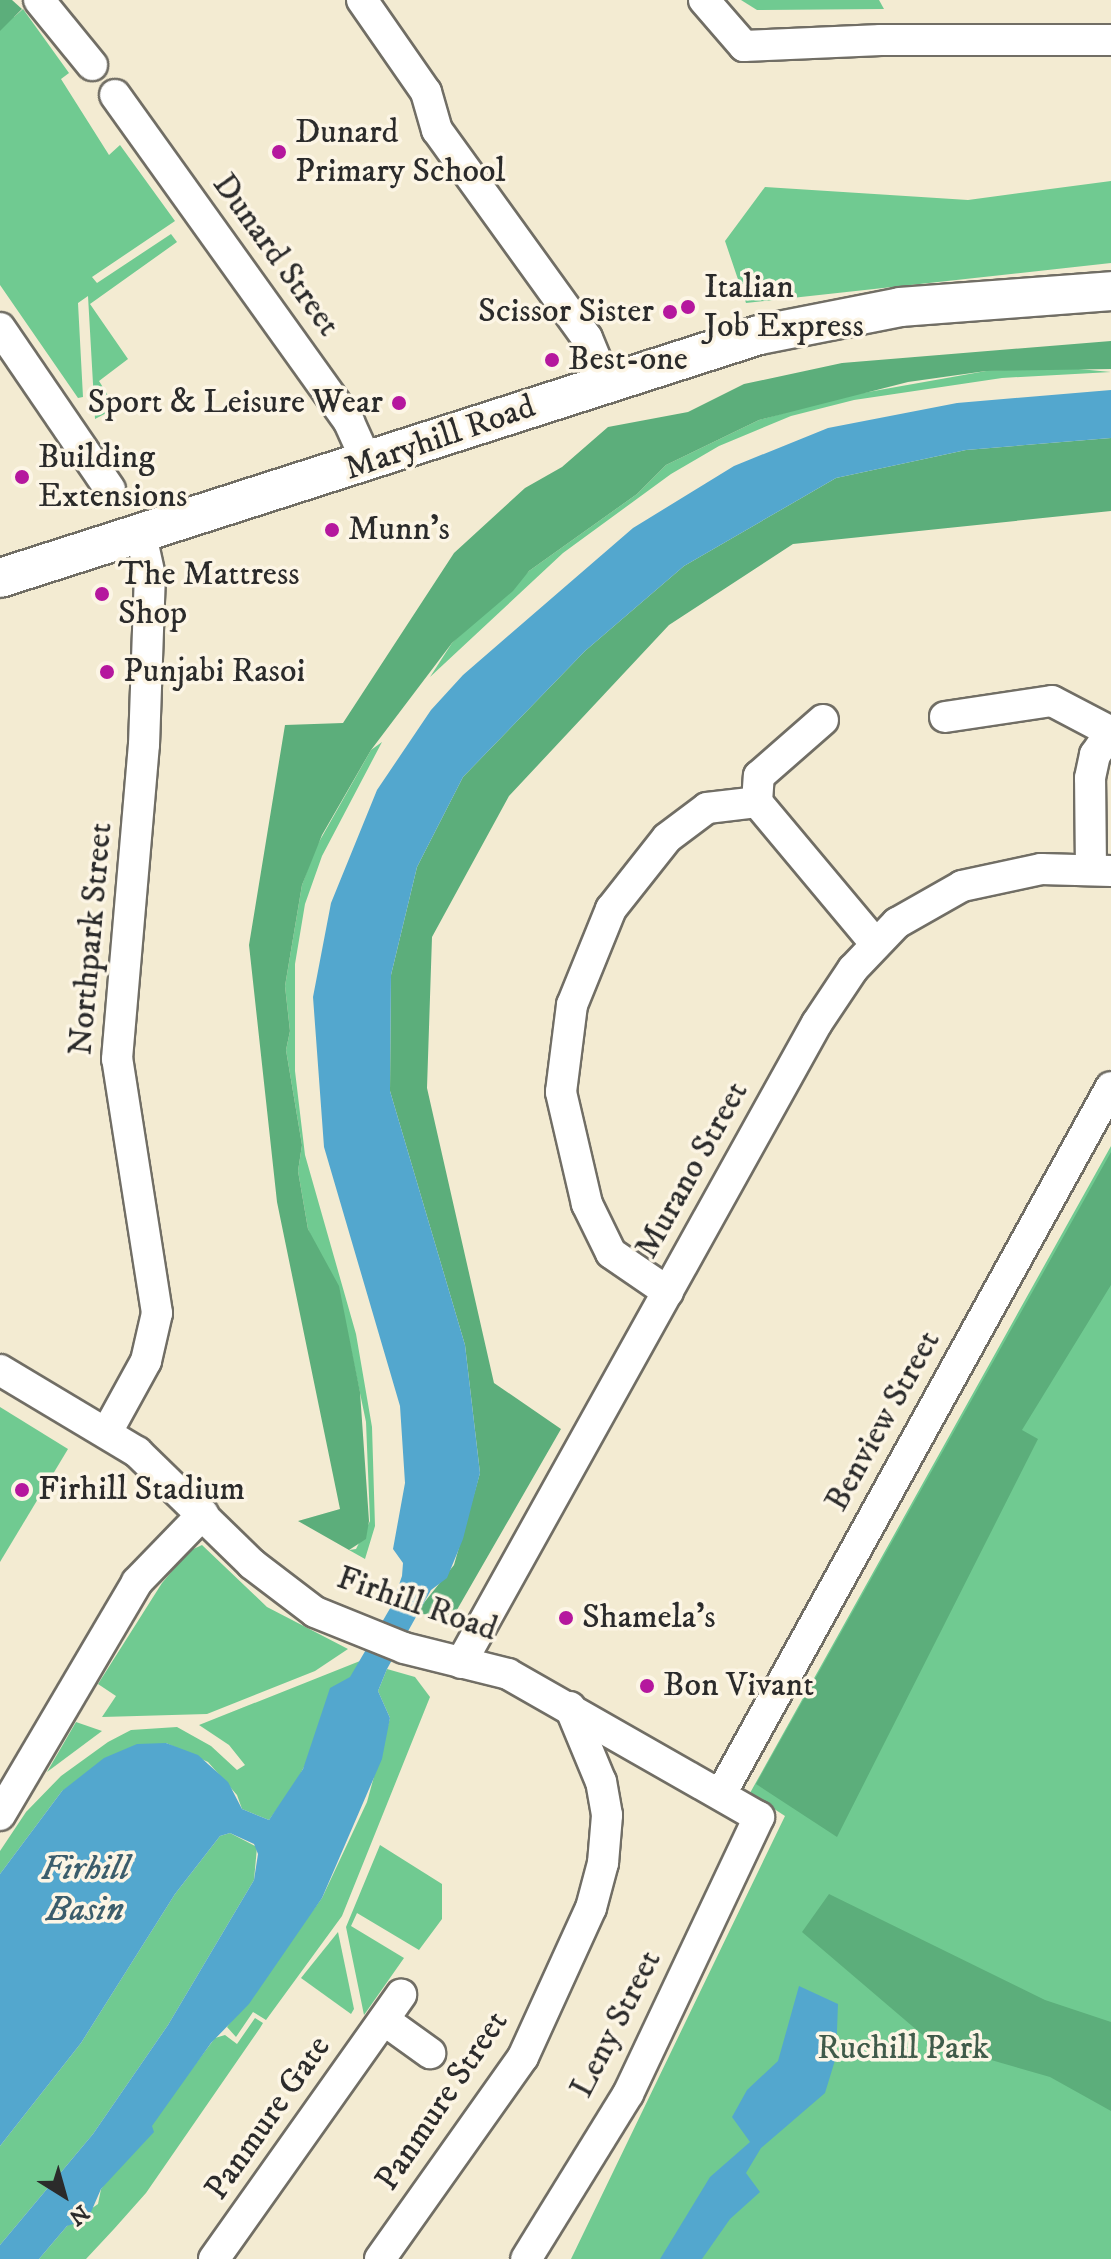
<!DOCTYPE html>
<style>
body{margin:0}
#map{position:relative;width:1111px;height:2259px;overflow:hidden;background:#f3ebd2;font-family:"IM FELL DW Pica",serif}
div>[style]{position:absolute}
.green>*{inset:0;background:#70ca91}
.forest>*{inset:0;background:#5cae7b}
.water>*{inset:0;background:#53a7ce}
.roads{filter:drop-shadow(2px 0 #716e65) drop-shadow(-2px 0 #716e65) drop-shadow(0 2px #716e65) drop-shadow(0 -2px #716e65)}
.minor>*{height:30px;margin:-15px;padding:0 15px;transform-origin:15px;border-radius:15px;background:#fff}
.major>*{height:38px;margin:-19px;padding:0 19px;transform-origin:19px;border-radius:19px;background:#fff}
.dots>*{width:22px;height:22px;translate:-50% -50%;box-sizing:border-box;border:4px solid #fcf5e5;border-radius:50%}
span{translate:-50% -50%;white-space:nowrap;text-align:center;line-height:1.15;-webkit-text-stroke:7px #fcf5e5;paint-order:stroke}
.poi-label{font-size:34px;color:#2b2b2b}
.left{translate:0 -50%;text-align:left}
.right{translate:-100% -50%;text-align:right}
.street-label{font-size:34px;color:#2b2b2b}
.park-label{font-size:34px;color:#405b4a}
.water-label{font-size:36px;color:#3b5d6c;font-style:italic}
.north{position:absolute;left:24px;top:2155px;width:80px;height:80px;-webkit-text-stroke:6px #fcf5e5;paint-order:stroke;rotate:143deg;font-size:22px;font-weight:700;line-height:32px;text-align:center;color:#2b2b2b}
.north::after{content:'';display:block;margin:auto;width:28px;height:36px;background:#2b2b2b;clip-path:polygon(50% 0,100% 100%,50% 72%,0 100%)}
</style>
<div id="map">
<div class="green">
<div style="clip-path:polygon(0 0,14px 17px,23px 9px,69px 73px,61px 79px,109px 155px,120px 145px,175px 221px,92px 277px,97px 283px,171px 234px,177px 242px,90px 304px,128px 359px,99px 381px,116px 408px,95px 419px,88px 296px,78px 303px,83px 397px,78px 398px,0 285px)"></div>
<div style="clip-path:polygon(741px 0,879px 0,884px 9px,757px 10px)"></div>
<div style="clip-path:polygon(1111px 181px,1111px 263px,746px 303px,725px 241px,765px 187px,968px 200px)"></div>
<div style="clip-path:polygon(1057px 367px,1111px 372px,1002px 378px,854px 400px,791px 416px,719px 446px,671px 474px,563px 553px,430px 677px,452px 643px,529px 571px,637px 494px,666px 465px,759px 420px,840px 397px,986px 371px)"></div>
<div style="clip-path:polygon(382px 742px,322px 856px,305px 904px,295px 964px,295px 1071px,305px 1155px,356px 1334px,372px 1427px,375px 1526px,365px 1559px,349px 1550px,356px 1549px,370px 1521px,366px 1422px,343px 1311px,308px 1229px,298px 1171px,302px 1145px,286px 1050px,290px 1031px,285px 986px,302px 885px,315px 849px,371px 750px)"></div>
<div style="clip-path:polygon(1111px 1146px,1111px 2259px,571px 2259px,785px 1816px,750px 1793px)"></div>
<div style="clip-path:polygon(0 1407px,68px 1449px,0 1562px)"></div>
<div style="clip-path:polygon(202px 1545px,267px 1607px,348px 1649px,315px 1671px,207px 1714px,102px 1717px,116px 1696px,98px 1684px,162px 1583px,189px 1551px)"></div>
<div style="clip-path:polygon(360px 1661px,294px 1786px,269px 1820px,242px 1809px,237px 1795px,208px 1762px,166px 1743px,62px 1791px,0 1874px,0 1851px,26px 1812px,61px 1776px,108px 1742px,131px 1730px,177px 1727px,211px 1746px,237px 1770px,245px 1765px,229px 1745px,199px 1725px)"></div>
<div style="clip-path:polygon(387px 1669px,415px 1677px,430px 1697px,342px 1916px,266px 2020px,253px 2012px,236px 2037px,227px 2027px,322px 1898px,367px 1802px,390px 1718px,378px 1691px)"></div>
<div style="clip-path:polygon(76px 1722px,102px 1731px,47px 1772px)"></div>
<div style="clip-path:polygon(230px 1833px,257px 1847px,254px 1880px,168px 2025px,93px 2134px,0 2245px,0 2146px,81px 2043px,175px 1894px,220px 1836px)"></div>
<div style="clip-path:polygon(380px 1845px,442px 1884px,442px 1919px,419px 1950px,357px 1913px,351px 1926px,404px 1958px,364px 2015px,346px 1927px)"></div>
<div style="clip-path:polygon(338px 1932px,354px 2009px,351px 2014px,301px 1978px)"></div>
<div style="clip-path:polygon(255px 2018px,263px 2023px,260px 2028px,146px 2193px,114px 2229px,86px 2259px,39px 2259px,67px 2226px,98px 2204px,101px 2189px,215px 2038px,225px 2035px,237px 2044px)"></div>
</div>
<div class="forest">
<div style="clip-path:polygon(0 0,12px 0,22px 9px,0 31px)"></div>
<div style="clip-path:polygon(1111px 341px,1111px 369px,986px 371px,908px 382px,759px 420px,666px 465px,637px 494px,529px 571px,513px 591px,452px 643px,371px 750px,322px 835px,302px 885px,285px 986px,290px 1031px,286px 1050px,302px 1145px,298px 1171px,308px 1229px,339px 1286px,360px 1392px,369px 1521px,366px 1539px,349px 1550px,298px 1521px,340px 1509px,277px 1202px,249px 945px,285px 725px,343px 723px,454px 553px,525px 488px,562px 467px,608px 427px,688px 412px,744px 384px,842px 363px)"></div>
<div style="clip-path:polygon(1111px 438px,1111px 511px,793px 544px,669px 625px,509px 796px,432px 937px,427px 1088px,494px 1383px,561px 1429px,454px 1615px,415px 1614px,454px 1565px,480px 1473px,465px 1345px,390px 1091px,391px 975px,417px 867px,463px 777px,585px 651px,684px 566px,836px 478px,966px 450px)"></div>
<div style="clip-path:polygon(1111px 1152px,1111px 1285px,1022px 1430px,1038px 1439px,837px 1837px,756px 1784px)"></div>
<div style="clip-path:polygon(829px 1894px,1045px 2000px,1111px 2022px,1111px 2111px,1050px 2077px,932px 2043px,802px 1932px)"></div>
</div>
<div class="water">
<div style="clip-path:polygon(1111px 390px,1111px 438px,966px 450px,836px 478px,684px 566px,585px 651px,463px 777px,417px 867px,391px 975px,390px 1091px,465px 1345px,480px 1473px,463px 1539px,447px 1578px,431px 1590px,387px 1669px,378px 1691px,390px 1718px,382px 1759px,322px 1898px,249px 2004px,211px 2043px,152px 2126px,154px 2132px,101px 2189px,88px 2219px,67px 2226px,39px 2259px,0 2259px,0 2245px,93px 2134px,168px 2025px,254px 1880px,258px 1854px,254px 1844px,230px 1833px,220px 1836px,175px 1894px,81px 2043px,0 2146px,0 1874px,62px 1791px,104px 1758px,137px 1744px,166px 1743px,198px 1755px,228px 1782px,242px 1809px,269px 1820px,303px 1769px,330px 1688px,350px 1677px,392px 1605px,402px 1576px,403px 1563px,393px 1549px,405px 1483px,400px 1406px,324px 1147px,313px 997px,331px 903px,377px 790px,431px 710px,463px 675px,633px 528px,734px 466px,828px 428px,957px 403px)"></div>
<div style="clip-path:polygon(799px 1986px,838px 2004px,836px 2057px,825px 2093px,761px 2148px,746px 2173px,760px 2192px,730px 2219px,702px 2259px,660px 2259px,710px 2177px,750px 2142px,732px 2117px,747px 2090px,778px 2061px)"></div>
</div>
<div class="roads">
<div class="minor">
<div style="left:39px;top:0;width:84px;rotate:50.8deg"></div>
<div style="left:362px;top:0;width:112px;rotate:55.2deg"></div>
<div style="left:426px;top:92px;width:40px;rotate:74deg"></div>
<div style="left:437px;top:130px;width:256px;rotate:54.2deg"></div>
<div style="left:587px;top:338px;width:50px;rotate:67.6deg"></div>
<div style="left:704px;top:0;width:61px;rotate:49deg"></div>
<div style="left:744px;top:46px;width:137px;rotate:-2.5deg"></div>
<div style="left:881px;top:40px;width:230px"></div>
<div style="left:115px;top:95px;width:402px;rotate:54.4deg"></div>
<div style="left:349px;top:422px;width:46px;rotate:65.7deg"></div>
<div style="left:0;top:328px;width:195px;rotate:55.7deg"></div>
<div style="left:945px;top:717px;width:108px;rotate:-8.5deg"></div>
<div style="left:1052px;top:701px;width:67px;rotate:27.7deg"></div>
<div style="left:757px;top:802px;width:184px;rotate:50.1deg"></div>
<div style="left:757px;top:802px;width:26px;rotate:-86deg"></div>
<div style="left:759px;top:776px;width:85px;rotate:-41.2deg"></div>
<div style="left:1091px;top:869px;width:91px;rotate:-90.6deg"></div>
<div style="left:1090px;top:778px;width:24px;rotate:-78deg"></div>
<div style="left:1095px;top:755px;width:29px;rotate:-56deg"></div>
<div style="left:668px;top:1292px;width:69px;rotate:-145.6deg"></div>
<div style="left:611px;top:1253px;width:55px;rotate:-116.1deg"></div>
<div style="left:587px;top:1204px;width:115px;rotate:-103.1deg"></div>
<div style="left:561px;top:1092px;width:88px;rotate:-82.8deg"></div>
<div style="left:572px;top:1005px;width:104px;rotate:-67.9deg"></div>
<div style="left:611px;top:909px;width:90px;rotate:-51.7deg"></div>
<div style="left:667px;top:838px;width:50px;rotate:-36.9deg"></div>
<div style="left:707px;top:808px;width:50px;rotate:-6.8deg"></div>
<div style="left:0;top:1370px;width:160px;rotate:30.9deg"></div>
<div style="left:137px;top:1452px;width:161px;rotate:44.2deg"></div>
<div style="left:252px;top:1564px;width:79px;rotate:37.3deg"></div>
<div style="left:315px;top:1612px;width:96px;rotate:22deg"></div>
<div style="left:404px;top:1648px;width:107px;rotate:14deg"></div>
<div style="left:508px;top:1674px;width:289px;rotate:29.7deg"></div>
<div style="left:759px;top:1817px;width:306px;rotate:115.3deg"></div>
<div style="left:628px;top:2094px;width:194px;rotate:121.7deg"></div>
<div style="left:107px;top:1432px;width:81px;rotate:-61.2deg"></div>
<div style="left:146px;top:1361px;width:49px;rotate:-77.1deg"></div>
<div style="left:157px;top:1313px;width:257px;rotate:-98.9deg"></div>
<div style="left:117px;top:1059px;width:315px;rotate:-85.1deg"></div>
<div style="left:144px;top:745px;width:169px;rotate:-88deg"></div>
<div style="left:150px;top:576px;width:42px;rotate:-102.4deg"></div>
<div style="left:461px;top:1663px;width:732px;rotate:-60.92deg"></div>
<div style="left:817px;top:1023px;width:65px;rotate:-56.3deg"></div>
<div style="left:853px;top:969px;width:64px;rotate:-46.3deg"></div>
<div style="left:897px;top:923px;width:75px;rotate:-29.6deg"></div>
<div style="left:962px;top:886px;width:81px;rotate:-12.1deg"></div>
<div style="left:1041px;top:869px;width:70px;rotate:1.6deg"></div>
<div style="left:722px;top:1792px;width:805px;rotate:-61.11deg"></div>
<div style="left:0;top:1815px;width:270px;rotate:-59.5deg"></div>
<div style="left:137px;top:1582px;width:95px;rotate:-45.9deg"></div>
<div style="left:384px;top:2020px;width:57px;rotate:35.7deg"></div>
<div style="left:214px;top:2259px;width:324px;rotate:-54.7deg"></div>
<div style="left:380px;top:2259px;width:247px;rotate:-54.7deg"></div>
<div style="left:523px;top:2057px;width:164px;rotate:-65.5deg"></div>
<div style="left:591px;top:1908px;width:47px;rotate:-75.1deg"></div>
<div style="left:603px;top:1863px;width:48px;rotate:-85.2deg"></div>
<div style="left:607px;top:1815px;width:34px;rotate:-100deg"></div>
<div style="left:601px;top:1782px;width:81px;rotate:-112.5deg"></div>
</div>
<div class="major">
<div style="left:0;top:578px;width:797px;rotate:-17.75deg"></div>
<div style="left:759px;top:335px;width:144px;rotate:-11.2deg"></div>
<div style="left:900px;top:307px;width:212px;rotate:-4.3deg"></div>
</div>
</div>
<div class="dots">
<div style="left:279px;top:152px;background:#b5179e"></div>
<div style="left:688px;top:307px;background:#b5179e"></div>
<div style="left:670px;top:312px;background:#b5179e"></div>
<div style="left:552px;top:360px;background:#b5179e"></div>
<div style="left:399px;top:403px;background:#b5179e"></div>
<div style="left:22px;top:477px;background:#b5179e"></div>
<div style="left:332px;top:530px;background:#b5179e"></div>
<div style="left:102px;top:594px;background:#b5179e"></div>
<div style="left:107px;top:672px;background:#b5179e"></div>
<div style="left:22px;top:1490px;background:#b5179e"></div>
<div style="left:566px;top:1618px;background:#b5179e"></div>
<div style="left:647px;top:1686px;background:#b5179e"></div>
</div>
<div class="poi-label">
<span class="left" style="left:295px;top:152px">Dunard<br>Primary School</span>
<span class="left" style="left:704px;top:307px">Italian<br>Job Express</span>
<span class="right" style="left:654px;top:312px">Scissor Sister</span>
<span class="left" style="left:568px;top:360px">Best-one</span>
<span class="right" style="left:383px;top:403px">Sport &amp; Leisure Wear</span>
<span class="left" style="left:38px;top:477px">Building<br>Extensions</span>
<span class="left" style="left:348px;top:530px">Munn's</span>
<span class="left" style="left:118px;top:594px">The Mattress<br>Shop</span>
<span class="left" style="left:123px;top:672px">Punjabi Rasoi</span>
<span class="left" style="left:38px;top:1490px">Firhill Stadium</span>
<span class="left" style="left:582px;top:1618px">Shamela's</span>
<span class="left" style="left:663px;top:1686px">Bon Vivant</span>
</div>
<div class="street-label">
<span style="left:276px;top:255px;rotate:54deg">Dunard Street</span>
<span style="left:440px;top:438px;rotate:-19deg">Maryhill Road</span>
<span style="left:91px;top:939px;rotate:-85deg">Northpark Street</span>
<span style="left:692px;top:1170px;rotate:-61deg">Murano Street</span>
<span style="left:883px;top:1421px;rotate:-61deg">Benview Street</span>
<span style="left:417px;top:1604px;rotate:19deg">Firhill Road</span>
<span style="left:616px;top:2024px;rotate:-63deg">Leny Street</span>
<span style="left:442px;top:2101px;rotate:-56deg">Panmure Street</span>
<span style="left:268px;top:2118px;rotate:-55deg">Panmure Gate</span>
</div>
<div class="park-label">
<span style="left:903px;top:2049px">Ruchill Park</span>
</div>
<div class="water-label">
<span style="left:85px;top:1889px">Firhill<br>Basin</span>
</div>
<div class="north">N</div>
</div>
